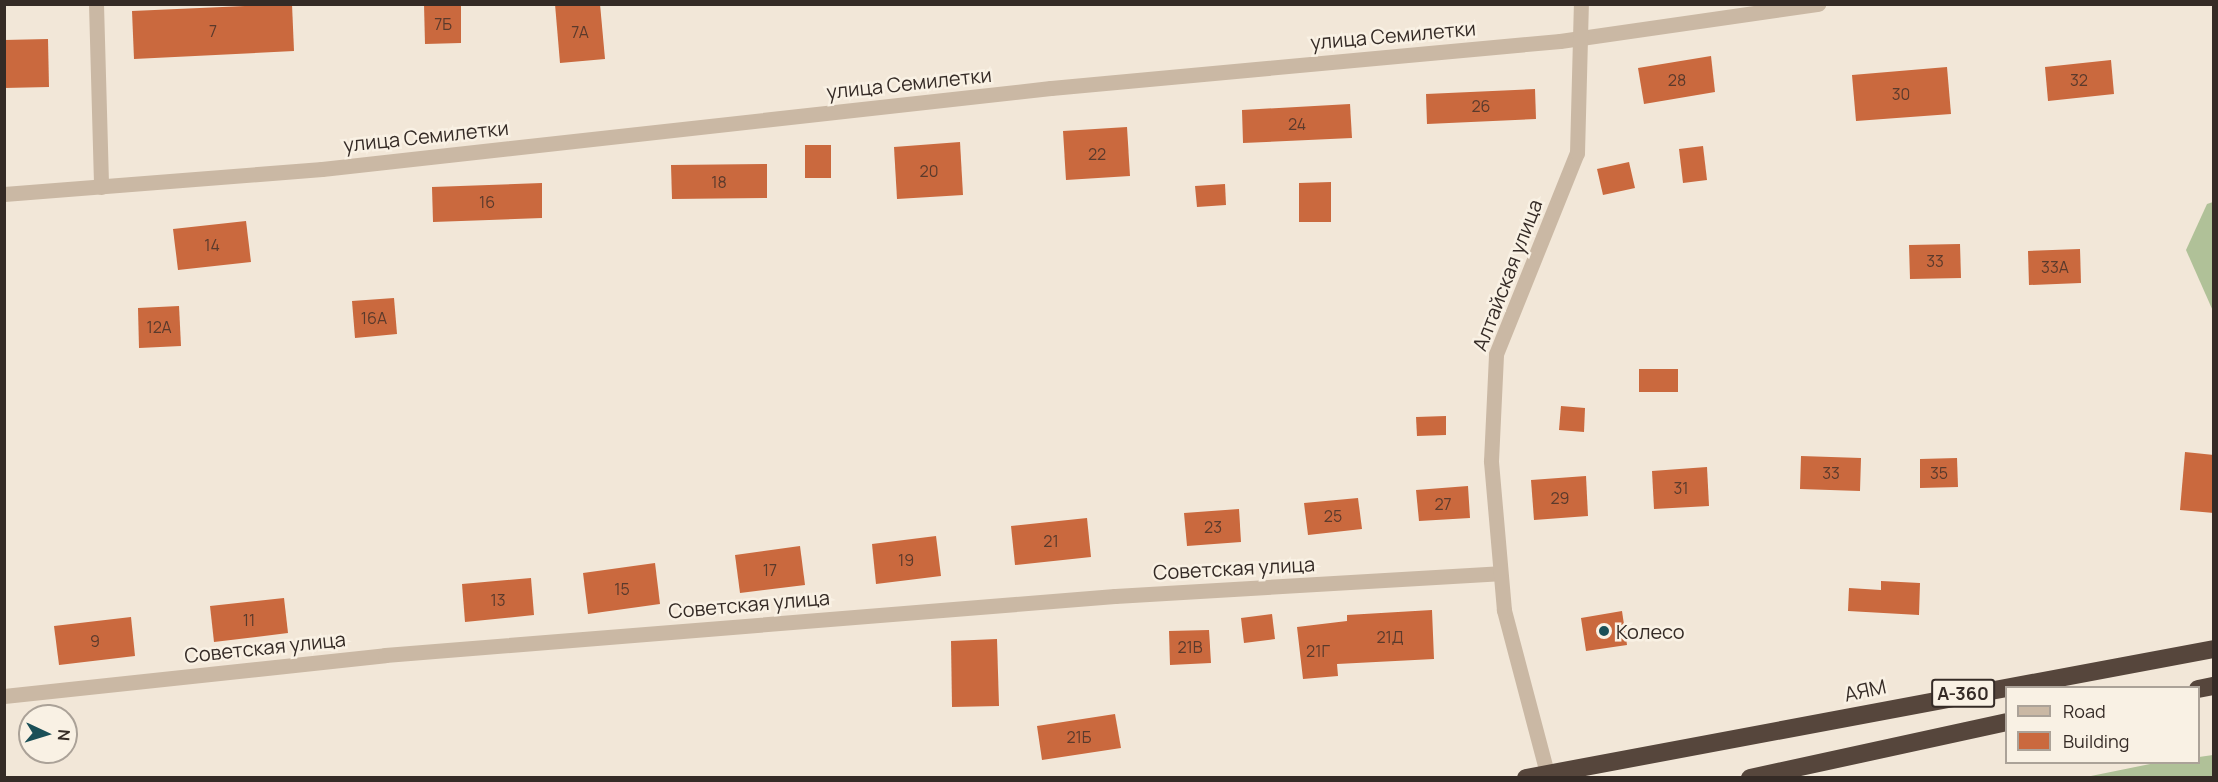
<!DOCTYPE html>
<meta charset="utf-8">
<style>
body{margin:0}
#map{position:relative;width:2218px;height:782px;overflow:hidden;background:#f2e7d8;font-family:Manrope,sans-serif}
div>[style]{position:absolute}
.green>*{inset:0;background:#b0c198}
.building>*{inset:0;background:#ca693e}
.minor>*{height:15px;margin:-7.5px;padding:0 7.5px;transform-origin:7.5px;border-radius:7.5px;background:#cab8a4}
.highway>*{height:18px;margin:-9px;padding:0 9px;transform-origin:9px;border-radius:9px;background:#56463c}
.dots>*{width:16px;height:16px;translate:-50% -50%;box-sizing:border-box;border:3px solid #f9f1e4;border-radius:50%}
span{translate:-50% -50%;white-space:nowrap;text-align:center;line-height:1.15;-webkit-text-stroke:5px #f9f1e4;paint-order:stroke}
.number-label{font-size:16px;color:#5a3a2c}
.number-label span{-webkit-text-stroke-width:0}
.shield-label span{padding:2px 4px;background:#f9f1e4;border:2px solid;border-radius:4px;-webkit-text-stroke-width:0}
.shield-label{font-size:18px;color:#352b26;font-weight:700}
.street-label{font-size:20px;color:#352b26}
.poi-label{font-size:20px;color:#352b26}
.left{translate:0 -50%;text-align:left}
.frame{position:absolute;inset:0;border:6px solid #352b26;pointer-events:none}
.legend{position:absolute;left:2005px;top:686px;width:195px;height:78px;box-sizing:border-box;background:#f9f1e4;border:2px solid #aba298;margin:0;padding:8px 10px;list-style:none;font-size:18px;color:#352b26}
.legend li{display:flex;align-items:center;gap:12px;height:30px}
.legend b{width:30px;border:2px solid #aba298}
.north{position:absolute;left:18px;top:704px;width:60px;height:60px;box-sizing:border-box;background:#f9f1e4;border:2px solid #aba298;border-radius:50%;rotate:94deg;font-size:16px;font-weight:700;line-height:24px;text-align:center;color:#352b26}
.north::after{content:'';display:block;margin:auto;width:21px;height:27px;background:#1a4f57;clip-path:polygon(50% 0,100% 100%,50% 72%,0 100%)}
</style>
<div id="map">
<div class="green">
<div style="clip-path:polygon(2213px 202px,2213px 311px,2186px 250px,2207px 204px)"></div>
<div style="clip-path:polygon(2213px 755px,2213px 777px,2086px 777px,2155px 763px,2198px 762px,2199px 757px)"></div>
</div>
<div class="building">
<div style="clip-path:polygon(292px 4px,294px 51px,134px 59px,132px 11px)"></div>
<div style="clip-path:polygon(424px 4px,461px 4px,461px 43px,425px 44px)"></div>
<div style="clip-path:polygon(555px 4px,600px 4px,605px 59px,560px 63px)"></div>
<div style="clip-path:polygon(48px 39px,49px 87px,4px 88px,4px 40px)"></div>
<div style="clip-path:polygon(1711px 56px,1715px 92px,1644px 104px,1638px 68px)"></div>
<div style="clip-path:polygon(2111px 60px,2114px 94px,2048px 101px,2045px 67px)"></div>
<div style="clip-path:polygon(1947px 67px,1951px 114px,1856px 121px,1852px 75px)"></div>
<div style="clip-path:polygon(1535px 89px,1536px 119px,1427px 124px,1426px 94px)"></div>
<div style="clip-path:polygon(1350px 104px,1352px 138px,1243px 143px,1242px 110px)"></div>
<div style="clip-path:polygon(1127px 127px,1130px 176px,1066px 180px,1063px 131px)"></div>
<div style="clip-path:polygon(960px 142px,963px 195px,897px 199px,894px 147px)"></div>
<div style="clip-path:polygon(805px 145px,831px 145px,831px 178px,805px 178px)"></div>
<div style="clip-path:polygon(1703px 146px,1707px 180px,1683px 183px,1679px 149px)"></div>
<div style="clip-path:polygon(1629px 162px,1635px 188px,1603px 195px,1597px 169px)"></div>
<div style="clip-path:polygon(767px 164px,767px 198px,672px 199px,671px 165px)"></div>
<div style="clip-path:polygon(1331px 182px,1331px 222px,1299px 222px,1299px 183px)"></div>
<div style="clip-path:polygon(542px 183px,542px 218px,433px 222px,432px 187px)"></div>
<div style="clip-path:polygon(1225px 184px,1226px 205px,1197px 207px,1195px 186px)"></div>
<div style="clip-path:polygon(246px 221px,251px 262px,178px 270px,173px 229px)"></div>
<div style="clip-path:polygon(1960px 244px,1961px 278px,1910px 279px,1909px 245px)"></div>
<div style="clip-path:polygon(2080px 249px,2081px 283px,2029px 285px,2028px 251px)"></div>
<div style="clip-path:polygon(394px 298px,397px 334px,355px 338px,352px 301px)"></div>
<div style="clip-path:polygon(179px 306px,181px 346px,139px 348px,138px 308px)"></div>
<div style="clip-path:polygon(1639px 369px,1678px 369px,1678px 392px,1639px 392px)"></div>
<div style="clip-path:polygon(1561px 406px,1585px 408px,1584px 432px,1559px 430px)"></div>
<div style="clip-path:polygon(1446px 416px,1446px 435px,1417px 436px,1416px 417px)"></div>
<div style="clip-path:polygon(2185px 452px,2214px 455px,2214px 513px,2180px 510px)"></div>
<div style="clip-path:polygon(1801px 456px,1861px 458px,1860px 491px,1800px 489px)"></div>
<div style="clip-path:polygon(1957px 458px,1958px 487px,1920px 488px,1920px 459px)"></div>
<div style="clip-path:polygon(1707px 467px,1709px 506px,1654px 509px,1652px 471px)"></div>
<div style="clip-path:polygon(1586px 476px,1588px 516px,1534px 520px,1531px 480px)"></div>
<div style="clip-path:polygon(1468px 486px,1470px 518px,1419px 521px,1416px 490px)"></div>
<div style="clip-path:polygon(1358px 498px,1362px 529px,1308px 535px,1304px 503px)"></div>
<div style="clip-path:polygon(1239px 509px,1241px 542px,1187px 546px,1184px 513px)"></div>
<div style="clip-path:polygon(1087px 518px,1091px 557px,1015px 565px,1011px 526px)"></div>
<div style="clip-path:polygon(936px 536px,941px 576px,876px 584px,872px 544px)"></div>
<div style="clip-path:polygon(800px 546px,805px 585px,740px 593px,735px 555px)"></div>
<div style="clip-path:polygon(655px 563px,660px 604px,588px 614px,583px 573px)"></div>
<div style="clip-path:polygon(531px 578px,534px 615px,465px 622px,462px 584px)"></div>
<div style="clip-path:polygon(1881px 581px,1920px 583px,1919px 615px,1848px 611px,1849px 588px,1881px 590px)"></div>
<div style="clip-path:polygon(284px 598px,288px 633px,214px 642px,210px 606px)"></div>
<div style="clip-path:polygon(1432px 610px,1434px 659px,1337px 664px,1338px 676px,1303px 679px,1297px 627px,1347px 621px,1347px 615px)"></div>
<div style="clip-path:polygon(1622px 611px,1627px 645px,1586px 651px,1581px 618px)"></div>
<div style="clip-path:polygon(1272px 614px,1275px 639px,1244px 643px,1241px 618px)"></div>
<div style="clip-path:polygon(131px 617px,135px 656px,59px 665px,54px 626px)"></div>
<div style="clip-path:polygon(1209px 630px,1211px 663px,1170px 665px,1169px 631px)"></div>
<div style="clip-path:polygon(997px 639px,999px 706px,952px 707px,951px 641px)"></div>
<div style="clip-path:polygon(1115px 714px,1121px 748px,1042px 760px,1037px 726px)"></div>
</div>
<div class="minor">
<div style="left:96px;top:4px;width:183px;rotate:88.4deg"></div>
<div style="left:4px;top:194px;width:319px;rotate:-4.5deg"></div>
<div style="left:322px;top:169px;width:733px;rotate:-6.34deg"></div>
<div style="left:1051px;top:88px;width:511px;rotate:-5.28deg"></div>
<div style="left:1560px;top:41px;width:261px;rotate:-8.2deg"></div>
<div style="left:4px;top:696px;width:383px;rotate:-6.1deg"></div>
<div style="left:385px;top:655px;width:732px;rotate:-4.62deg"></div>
<div style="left:1115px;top:596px;width:385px;rotate:-3.4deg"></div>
<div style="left:1547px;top:773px;width:169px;rotate:-104.8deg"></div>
<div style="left:1504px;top:610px;width:150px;rotate:-95deg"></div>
<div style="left:1491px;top:461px;width:107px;rotate:-87.3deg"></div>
<div style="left:1496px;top:354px;width:217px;rotate:-68.1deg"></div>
<div style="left:1577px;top:153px;width:149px;rotate:-88.5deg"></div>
</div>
<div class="highway">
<div style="left:2198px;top:689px;width:16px;rotate:-11deg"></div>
<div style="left:1526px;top:778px;width:700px;rotate:-10.62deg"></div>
<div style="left:1750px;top:778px;width:262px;rotate:-12.3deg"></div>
</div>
<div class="dots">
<div style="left:1604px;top:631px;background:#1a4f57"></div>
</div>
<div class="number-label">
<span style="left:443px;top:24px">7Б</span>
<span style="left:213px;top:31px">7</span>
<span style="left:580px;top:32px">7А</span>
<span style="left:1677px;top:80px">28</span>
<span style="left:2079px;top:80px">32</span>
<span style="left:1901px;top:94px">30</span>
<span style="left:1481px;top:106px">26</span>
<span style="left:1297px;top:124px">24</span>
<span style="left:1097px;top:154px">22</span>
<span style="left:929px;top:171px">20</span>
<span style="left:719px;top:182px">18</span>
<span style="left:487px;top:202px">16</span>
<span style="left:212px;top:245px">14</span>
<span style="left:1935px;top:261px">33</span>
<span style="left:2055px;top:267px">33А</span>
<span style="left:374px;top:318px">16А</span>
<span style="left:159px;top:327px">12А</span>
<span style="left:1831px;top:473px">33</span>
<span style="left:1939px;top:473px">35</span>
<span style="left:1681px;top:488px">31</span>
<span style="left:1560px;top:498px">29</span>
<span style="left:1443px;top:504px">27</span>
<span style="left:1333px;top:516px">25</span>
<span style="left:1213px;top:527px">23</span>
<span style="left:1051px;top:541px">21</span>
<span style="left:906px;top:560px">19</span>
<span style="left:770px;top:570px">17</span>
<span style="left:622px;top:589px">15</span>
<span style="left:498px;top:600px">13</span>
<span style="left:249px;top:620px">11</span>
<span style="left:1390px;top:637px">21Д</span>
<span style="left:95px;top:641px">9</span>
<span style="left:1190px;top:647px">21В</span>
<span style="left:1318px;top:651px">21Г</span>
<span style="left:1079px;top:737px">21Б</span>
</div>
<div class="shield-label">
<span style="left:1963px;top:693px">А-360</span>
</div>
<div class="street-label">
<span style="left:1393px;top:35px;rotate:-5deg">улица Семилетки</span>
<span style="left:909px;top:83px;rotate:-6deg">улица Семилетки</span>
<span style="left:426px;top:136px;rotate:-6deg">улица Семилетки</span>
<span style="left:1507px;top:275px;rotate:-69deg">Алтайская улица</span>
<span style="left:1234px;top:568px;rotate:-3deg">Советская улица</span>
<span style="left:749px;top:604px;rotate:-5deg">Советская улица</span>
<span style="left:265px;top:647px;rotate:-6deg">Советская улица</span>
<span style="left:1865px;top:690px;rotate:-12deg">АЯМ</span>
</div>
<div class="poi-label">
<span class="left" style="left:1616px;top:631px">Колесо</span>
</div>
<div class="frame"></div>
<ul class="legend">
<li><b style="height:8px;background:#cab8a4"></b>Road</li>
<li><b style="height:16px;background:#ca693e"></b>Building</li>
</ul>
<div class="north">N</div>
</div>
